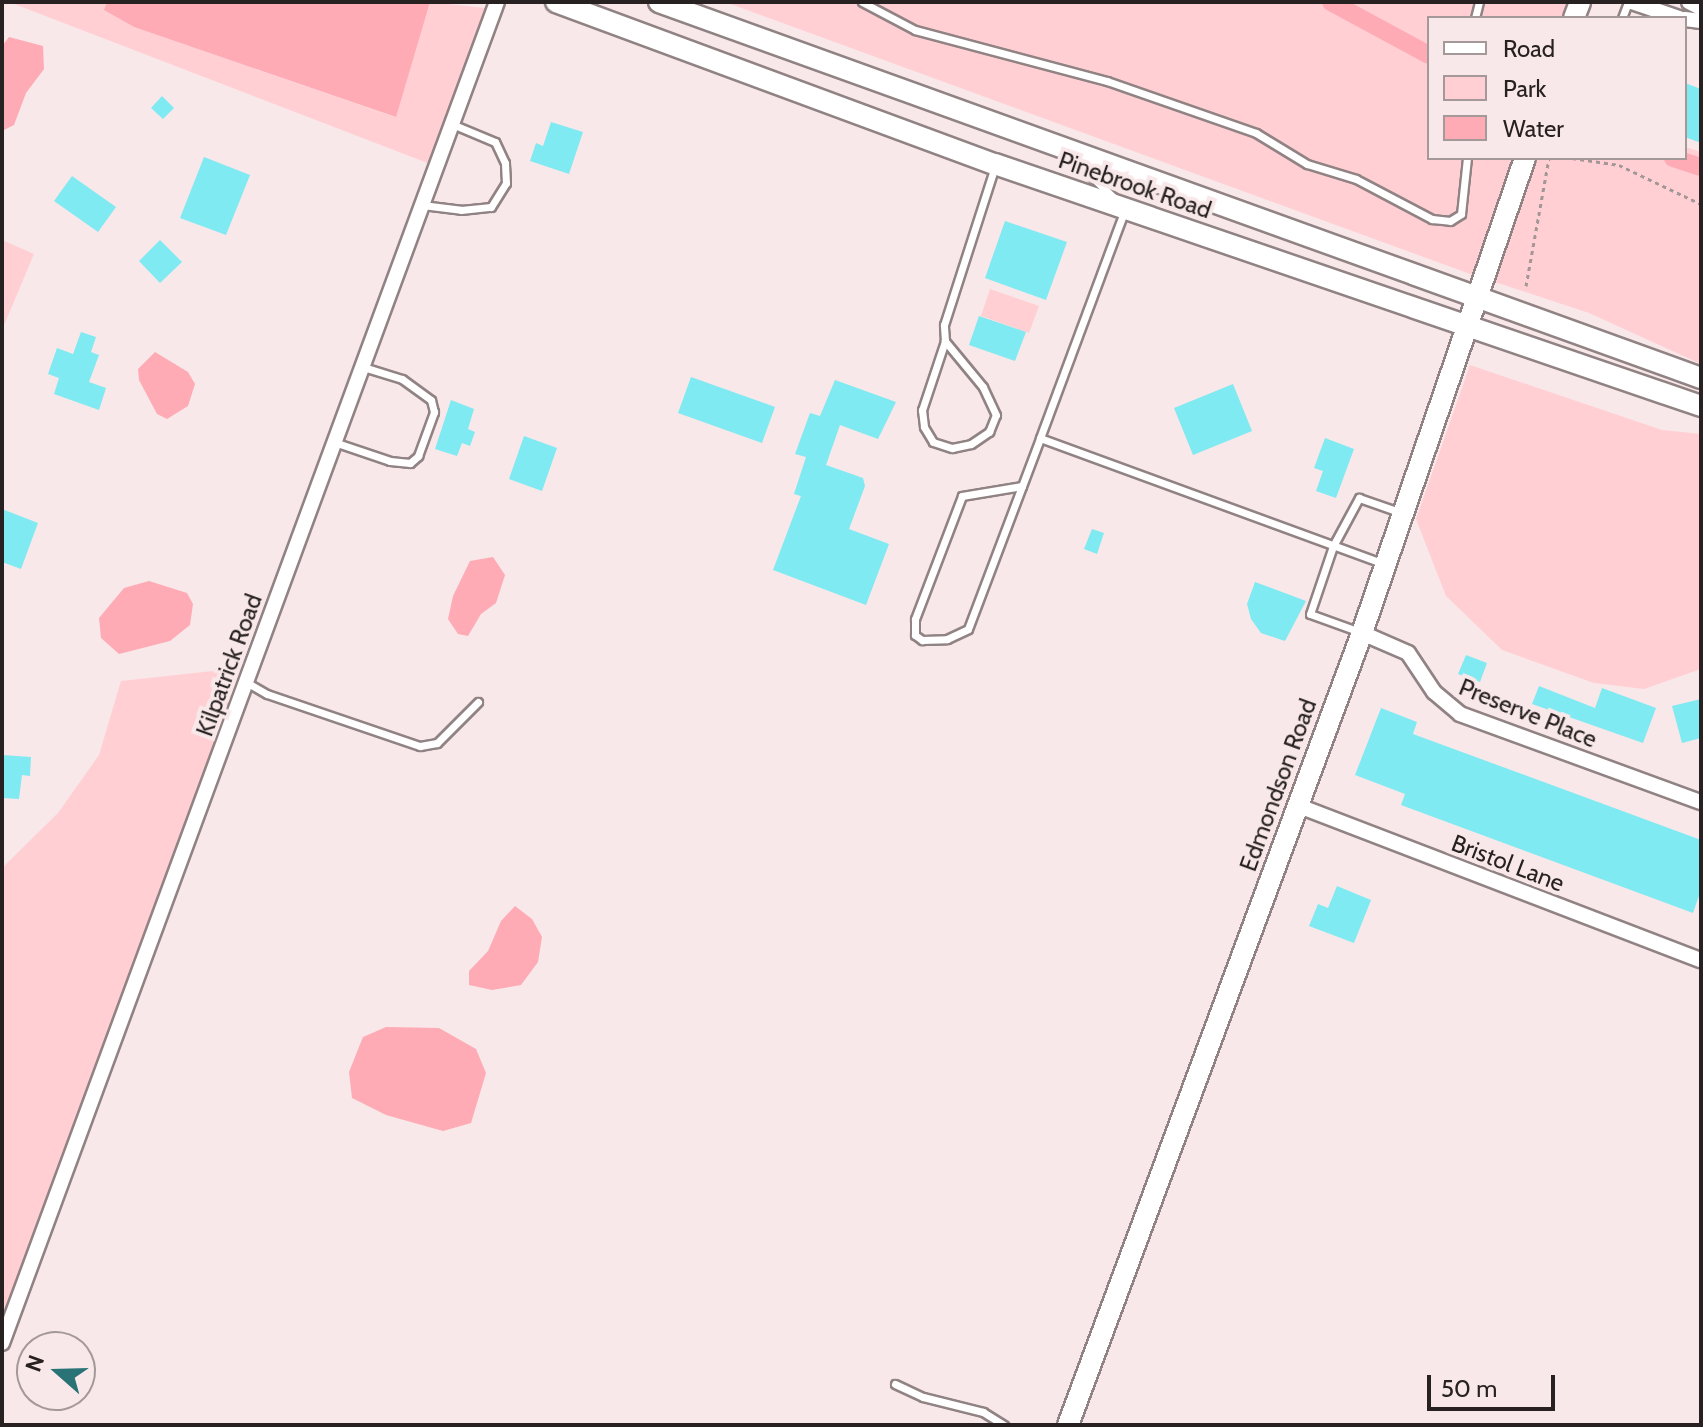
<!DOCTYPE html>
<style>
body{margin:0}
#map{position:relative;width:1703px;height:1427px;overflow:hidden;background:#f8e8e9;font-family:Cabin,sans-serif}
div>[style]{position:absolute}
.green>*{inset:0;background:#ffcfd3}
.water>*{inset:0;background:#feabb5}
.canal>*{height:18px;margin:-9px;padding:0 9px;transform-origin:9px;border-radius:9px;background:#feabb5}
.building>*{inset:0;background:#7feaf1}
.path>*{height:3px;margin-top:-1.5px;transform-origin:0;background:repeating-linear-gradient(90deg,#a29797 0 4px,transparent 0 8px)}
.roads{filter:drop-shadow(2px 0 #918384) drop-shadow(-2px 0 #918384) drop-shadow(0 2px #918384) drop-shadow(0 -2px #918384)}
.lane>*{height:7px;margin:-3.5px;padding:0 3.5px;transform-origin:3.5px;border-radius:3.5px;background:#fff}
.street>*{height:14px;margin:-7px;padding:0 7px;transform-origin:7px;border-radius:7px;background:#fff}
.secondary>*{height:20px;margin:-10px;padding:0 10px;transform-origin:10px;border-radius:10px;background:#fff}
span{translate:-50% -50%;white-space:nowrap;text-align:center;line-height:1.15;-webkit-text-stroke:8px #f8e8e9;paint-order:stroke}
.street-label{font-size:24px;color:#272121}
.frame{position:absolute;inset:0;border:4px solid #272121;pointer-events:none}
.legend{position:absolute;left:1427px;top:16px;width:260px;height:144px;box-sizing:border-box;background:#f8e8e9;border:2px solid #a49899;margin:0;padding:10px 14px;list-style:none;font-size:24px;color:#272121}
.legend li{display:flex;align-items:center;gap:16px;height:40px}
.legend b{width:40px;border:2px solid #a49899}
.north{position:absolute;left:16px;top:1331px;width:80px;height:80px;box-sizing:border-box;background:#f8e8e9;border:2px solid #a49899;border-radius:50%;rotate:290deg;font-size:22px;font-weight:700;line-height:32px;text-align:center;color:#272121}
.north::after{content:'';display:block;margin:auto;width:28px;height:36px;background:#297377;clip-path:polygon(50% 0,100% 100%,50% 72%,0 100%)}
.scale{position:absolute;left:1427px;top:1375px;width:128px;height:36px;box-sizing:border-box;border:4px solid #272121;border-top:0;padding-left:10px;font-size:24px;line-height:28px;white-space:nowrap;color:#272121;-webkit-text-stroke:6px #f8e8e9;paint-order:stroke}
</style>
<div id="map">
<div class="green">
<div style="clip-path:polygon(9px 2px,107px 2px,105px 10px,134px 27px,395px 117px,430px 2px,486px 8px,438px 167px)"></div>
<div style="clip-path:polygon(725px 2px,1569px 2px,1564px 18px,1429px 18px,1429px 158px,1514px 158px,1473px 275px)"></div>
<div style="clip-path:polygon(1685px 147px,1701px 152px,1701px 364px,1589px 313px,1492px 281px,1536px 158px,1685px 158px)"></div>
<div style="clip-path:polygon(2px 240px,34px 254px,2px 330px)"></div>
<div style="clip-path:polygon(990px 289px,1039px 306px,1029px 333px,981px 316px)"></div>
<div style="clip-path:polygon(1470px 365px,1662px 430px,1701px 434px,1701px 669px,1644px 689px,1594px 683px,1502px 650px,1446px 596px,1416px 519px)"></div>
<div style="clip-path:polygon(250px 667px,2px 1332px,2px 868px,58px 813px,99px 755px,121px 681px)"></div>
</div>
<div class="water">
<div style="clip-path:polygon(107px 2px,430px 2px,396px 117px,134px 27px,104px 10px)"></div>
<div style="clip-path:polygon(9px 37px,43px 46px,44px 69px,26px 93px,14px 125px,2px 131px,2px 46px)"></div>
<div style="clip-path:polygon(155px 352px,188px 372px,195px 384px,188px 406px,167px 419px,157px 414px,139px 380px,138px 369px)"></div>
<div style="clip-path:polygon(493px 557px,505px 575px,496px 603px,481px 614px,468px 636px,458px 634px,448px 619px,453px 596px,470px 561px)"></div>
<div style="clip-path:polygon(149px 581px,187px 593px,193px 604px,190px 625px,170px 641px,119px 654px,101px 638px,99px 618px,124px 588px)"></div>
<div style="clip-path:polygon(515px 906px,532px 919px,542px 937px,538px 962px,521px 985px,492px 990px,469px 985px,469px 971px,488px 951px,501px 921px)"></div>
<div style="clip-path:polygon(386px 1027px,439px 1028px,476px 1049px,486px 1073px,471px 1123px,443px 1131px,386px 1115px,352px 1098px,349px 1072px,363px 1037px)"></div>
</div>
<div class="canal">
<div style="left:1331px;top:2px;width:111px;rotate:28.4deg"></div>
<div style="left:1673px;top:158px;width:29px;rotate:18deg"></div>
</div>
<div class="building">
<div style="clip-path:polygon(1685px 83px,1701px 89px,1701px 143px,1685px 137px)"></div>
<div style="clip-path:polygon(162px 96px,174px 108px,163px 119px,151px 108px)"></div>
<div style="clip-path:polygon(551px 122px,583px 132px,569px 174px,530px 161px,536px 143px,543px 146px)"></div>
<div style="clip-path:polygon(204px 157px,250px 175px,226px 235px,180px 218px)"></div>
<div style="clip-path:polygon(72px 176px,116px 207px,98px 232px,54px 201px)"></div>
<div style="clip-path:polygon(1005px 221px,1067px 242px,1046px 300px,985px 278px)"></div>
<div style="clip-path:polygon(160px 240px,182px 262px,160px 283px,139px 261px)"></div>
<div style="clip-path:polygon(979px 316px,1026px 332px,1015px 361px,969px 345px)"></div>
<div style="clip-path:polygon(81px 332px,96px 337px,91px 352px,99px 355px,89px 382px,106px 388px,99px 410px,54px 394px,59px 378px,48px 374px,57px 348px,73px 354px)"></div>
<div style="clip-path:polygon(691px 377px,775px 407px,762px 443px,678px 413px)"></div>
<div style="clip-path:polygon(835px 380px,896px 402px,878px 439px,840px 425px,826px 465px,863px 478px,865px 486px,849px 529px,889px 544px,866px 605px,773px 570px,801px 496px,794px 494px,806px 457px,795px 454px,810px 413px,820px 416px)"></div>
<div style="clip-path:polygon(1233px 384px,1252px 431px,1193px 455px,1174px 408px)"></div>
<div style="clip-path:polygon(451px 400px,474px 409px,468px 429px,475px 432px,470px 446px,462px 443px,457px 456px,435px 449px)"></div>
<div style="clip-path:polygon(524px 436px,557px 448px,542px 491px,509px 479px)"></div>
<div style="clip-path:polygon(1325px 438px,1354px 449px,1336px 498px,1316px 491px,1323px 471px,1314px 468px)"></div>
<div style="clip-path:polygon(2px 509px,38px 523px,21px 569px,2px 562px)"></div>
<div style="clip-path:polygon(1092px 529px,1104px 533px,1097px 554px,1084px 549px)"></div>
<div style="clip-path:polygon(1255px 582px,1306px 601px,1285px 641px,1261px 633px,1251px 619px,1247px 604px)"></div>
<div style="clip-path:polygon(1466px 655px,1487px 663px,1480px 682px,1458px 674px)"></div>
<div style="clip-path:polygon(1539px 686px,1595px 708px,1602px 688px,1656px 708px,1643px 743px,1532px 704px)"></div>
<div style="clip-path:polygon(1701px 699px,1701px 738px,1682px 743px,1672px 706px)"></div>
<div style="clip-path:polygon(1381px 708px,1417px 722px,1413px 734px,1701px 840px,1701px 890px,1693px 913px,1401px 805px,1405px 794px,1355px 775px)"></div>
<div style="clip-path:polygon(2px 755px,31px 757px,30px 776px,22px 775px,19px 799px,2px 798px)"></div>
<div style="clip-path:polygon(1337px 886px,1371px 900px,1354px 943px,1309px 926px,1318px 904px,1328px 908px)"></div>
</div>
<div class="path">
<div style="left:1572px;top:158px;width:48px;rotate:8.5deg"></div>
<div style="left:1619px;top:165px;width:91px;rotate:25.4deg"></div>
<div style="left:1526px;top:286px;width:130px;rotate:-79.8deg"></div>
</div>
<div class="roads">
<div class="lane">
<div style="left:862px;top:2px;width:60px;rotate:27.8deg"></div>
<div style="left:915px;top:30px;width:199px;rotate:14.9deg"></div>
<div style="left:1107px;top:81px;width:158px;rotate:19.2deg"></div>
<div style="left:1256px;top:133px;width:60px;rotate:31.3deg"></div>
<div style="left:1307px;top:164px;width:51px;rotate:17deg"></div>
<div style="left:1356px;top:179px;width:86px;rotate:27.8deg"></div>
<div style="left:1432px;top:219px;width:18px;rotate:6deg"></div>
<div style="left:1450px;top:221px;width:13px;rotate:-32deg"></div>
<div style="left:1461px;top:214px;width:56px;rotate:-83.9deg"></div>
<div style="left:1475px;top:18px;width:16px;rotate:-76deg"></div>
<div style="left:1622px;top:18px;width:17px;rotate:-69deg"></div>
<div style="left:1073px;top:159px;width:55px;rotate:43.5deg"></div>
<div style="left:422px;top:205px;width:39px;rotate:7deg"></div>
<div style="left:461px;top:210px;width:30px;rotate:-6deg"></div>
<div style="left:491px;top:207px;width:28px;rotate:-58deg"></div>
<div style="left:506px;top:183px;width:20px;rotate:-93deg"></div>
<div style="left:505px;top:163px;width:23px;rotate:-115deg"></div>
<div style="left:495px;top:142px;width:47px;rotate:-157.3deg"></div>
<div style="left:945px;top:341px;width:73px;rotate:108.4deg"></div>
<div style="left:922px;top:410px;width:17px;rotate:83deg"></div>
<div style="left:924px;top:427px;width:17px;rotate:59deg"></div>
<div style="left:933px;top:442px;width:20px;rotate:18deg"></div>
<div style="left:952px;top:448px;width:19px;rotate:-12deg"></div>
<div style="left:971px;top:444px;width:22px;rotate:-34deg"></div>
<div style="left:989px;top:432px;width:18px;rotate:-68deg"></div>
<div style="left:996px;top:415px;width:31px;rotate:-115deg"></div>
<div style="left:983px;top:387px;width:60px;rotate:-129.6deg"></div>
<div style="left:945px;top:341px;width:16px;rotate:-94deg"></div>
<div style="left:944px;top:325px;width:167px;rotate:-72.2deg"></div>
<div style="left:1040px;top:438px;width:366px;rotate:20.1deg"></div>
<div style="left:334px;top:442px;width:59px;rotate:18.7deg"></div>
<div style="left:390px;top:461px;width:20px;rotate:6deg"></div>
<div style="left:410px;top:463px;width:11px;rotate:-41deg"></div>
<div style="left:418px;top:456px;width:47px;rotate:-70deg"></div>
<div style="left:434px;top:412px;width:12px;rotate:-104deg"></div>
<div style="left:431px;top:400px;width:36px;rotate:-144deg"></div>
<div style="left:402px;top:379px;width:41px;rotate:-162.9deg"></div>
<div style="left:1022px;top:486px;width:61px;rotate:170.5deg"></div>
<div style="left:962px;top:496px;width:132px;rotate:110.9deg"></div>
<div style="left:915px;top:619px;width:16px;rotate:90deg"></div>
<div style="left:915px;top:635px;width:9px;rotate:36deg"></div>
<div style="left:922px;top:640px;width:25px;rotate:-2deg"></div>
<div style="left:947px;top:639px;width:23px;rotate:-25deg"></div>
<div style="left:968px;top:629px;width:204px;rotate:-69.3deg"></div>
<div style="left:1040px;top:438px;width:241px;rotate:-69.6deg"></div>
<div style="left:1360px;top:632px;width:53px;rotate:-160.2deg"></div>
<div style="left:1310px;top:614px;width:72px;rotate:-71.3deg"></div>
<div style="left:1333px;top:546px;width:55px;rotate:-61.6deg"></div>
<div style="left:1359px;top:498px;width:46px;rotate:19.2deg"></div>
<div style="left:246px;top:682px;width:24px;rotate:30deg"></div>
<div style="left:267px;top:694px;width:162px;rotate:18.8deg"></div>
<div style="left:420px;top:746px;width:17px;rotate:-10deg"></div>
<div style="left:437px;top:743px;width:58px;rotate:-45deg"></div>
<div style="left:895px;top:1384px;width:31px;rotate:25deg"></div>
<div style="left:923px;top:1397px;width:62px;rotate:14deg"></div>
<div style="left:983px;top:1412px;width:25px;rotate:32deg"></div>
</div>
<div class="street">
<div style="left:1632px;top:2px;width:50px;rotate:18.8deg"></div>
<div style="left:1689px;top:2px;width:13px;rotate:27deg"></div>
<div style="left:1685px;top:19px;width:16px;rotate:7deg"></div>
<div style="left:1362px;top:633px;width:50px;rotate:23.5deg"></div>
<div style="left:1408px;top:653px;width:47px;rotate:56.3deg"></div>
<div style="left:1434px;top:692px;width:34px;rotate:40deg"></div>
<div style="left:1460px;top:714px;width:257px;rotate:20.1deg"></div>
<div style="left:1299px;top:806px;width:430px;rotate:21deg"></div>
<div style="left:2px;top:1343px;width:1429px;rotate:-69.74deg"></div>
</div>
<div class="secondary">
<div style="left:556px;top:2px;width:468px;rotate:20.3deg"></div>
<div style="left:995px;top:164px;width:746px;rotate:18.92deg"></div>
<div style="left:659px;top:2px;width:1108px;rotate:19.84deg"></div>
<div style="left:1574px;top:18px;width:17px;rotate:-69deg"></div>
<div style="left:1068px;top:1425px;width:845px;rotate:-69.63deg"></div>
<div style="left:1362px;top:633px;width:502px;rotate:-71.06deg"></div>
</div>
</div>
<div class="street-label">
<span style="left:1135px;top:185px;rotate:19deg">Pinebrook Road</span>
<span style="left:229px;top:665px;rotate:-70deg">Kilpatrick Road</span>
<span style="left:1528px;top:713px;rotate:22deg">Preserve Place</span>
<span style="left:1278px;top:785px;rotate:-70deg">Edmondson Road</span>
<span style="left:1508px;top:863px;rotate:21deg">Bristol Lane</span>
</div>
<div class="frame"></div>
<ul class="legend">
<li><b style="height:10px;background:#fff"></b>Road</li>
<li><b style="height:22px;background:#ffcfd3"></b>Park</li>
<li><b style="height:22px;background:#feabb5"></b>Water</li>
</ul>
<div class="north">N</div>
<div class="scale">50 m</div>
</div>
